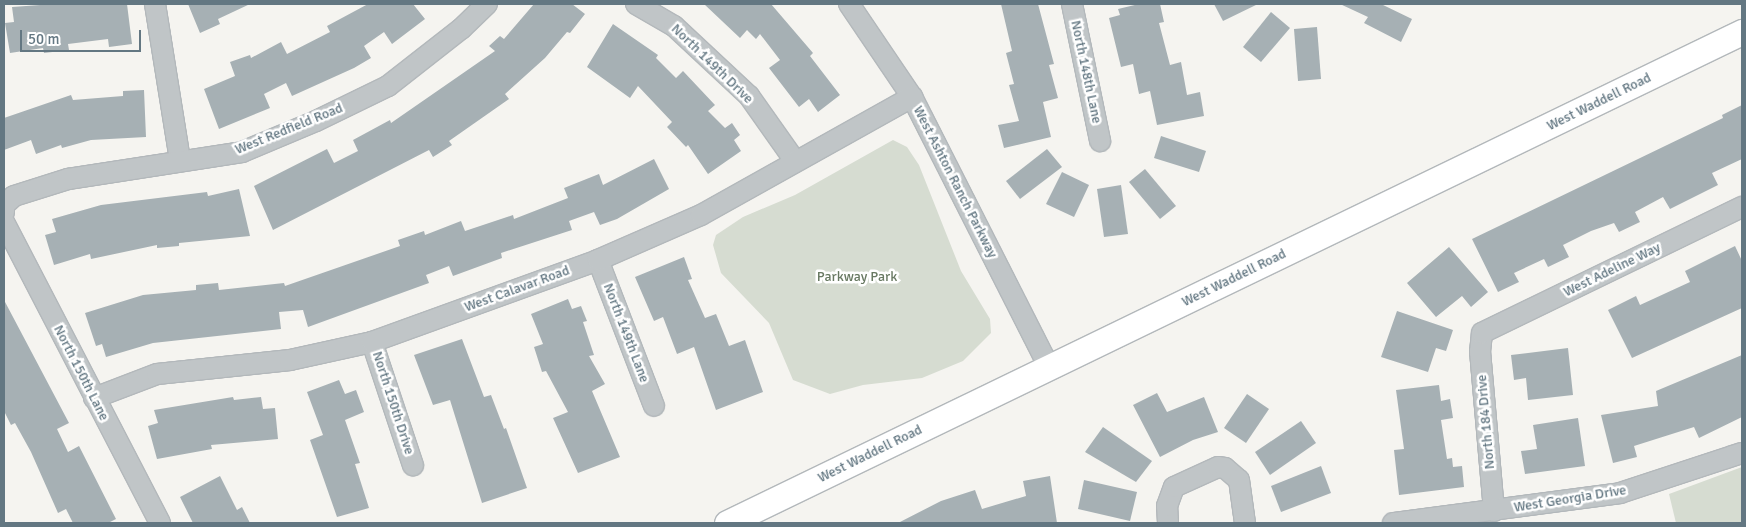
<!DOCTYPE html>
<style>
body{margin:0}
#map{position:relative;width:1746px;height:527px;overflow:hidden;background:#f5f4f0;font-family:Signika,sans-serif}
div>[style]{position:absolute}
.green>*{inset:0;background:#d6dcd1}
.building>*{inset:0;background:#a6b0b4}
.roads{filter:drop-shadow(1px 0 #b3b8bb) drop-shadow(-1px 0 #b3b8bb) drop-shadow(0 1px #b3b8bb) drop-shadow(0 -1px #b3b8bb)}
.minor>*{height:20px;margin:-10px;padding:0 10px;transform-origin:10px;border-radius:10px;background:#c0c5c7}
.major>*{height:25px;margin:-12.5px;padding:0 12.5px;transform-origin:12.5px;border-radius:12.5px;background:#fff}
span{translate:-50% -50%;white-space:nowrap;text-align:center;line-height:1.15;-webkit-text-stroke:5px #fff;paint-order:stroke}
.street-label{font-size:14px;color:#637782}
.park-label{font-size:14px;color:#687962}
.frame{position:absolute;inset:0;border:5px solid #637782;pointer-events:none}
.scale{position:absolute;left:20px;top:30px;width:121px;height:22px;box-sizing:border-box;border:2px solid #637782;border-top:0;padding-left:6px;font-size:15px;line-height:18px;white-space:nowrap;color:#637782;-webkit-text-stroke:4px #fff;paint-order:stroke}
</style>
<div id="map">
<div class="green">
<div style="clip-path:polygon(893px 140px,907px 147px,919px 165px,961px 271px,990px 319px,991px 333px,963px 361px,922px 378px,863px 385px,830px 394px,793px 380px,769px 323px,721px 273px,713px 245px,716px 235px,743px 217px,795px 195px)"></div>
<div style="clip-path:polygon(1742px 467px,1742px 523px,1676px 523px,1669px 494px)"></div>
</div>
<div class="building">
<div style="clip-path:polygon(54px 4px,127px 4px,132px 44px,109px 47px,108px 39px,68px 44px,69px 50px,44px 53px,43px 48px,10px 53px,5px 23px,14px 22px,12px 7px)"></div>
<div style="clip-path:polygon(188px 4px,250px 4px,218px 19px,220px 24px,200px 33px)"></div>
<div style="clip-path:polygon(368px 4px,413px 4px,425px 19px,392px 44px,384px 32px,364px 46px,371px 58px,354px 68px,292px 96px,286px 83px,264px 94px,270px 108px,219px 129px,204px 89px,235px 76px,230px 62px,250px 55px,251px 58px,281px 42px,287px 54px,330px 32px,327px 26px)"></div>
<div style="clip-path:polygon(534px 4px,572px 4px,585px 14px,570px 33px,567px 32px,545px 58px,505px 94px,509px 99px,449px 141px,452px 145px,433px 157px,429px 150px,273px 230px,254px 186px,327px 149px,334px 163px,358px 151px,353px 140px,390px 120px,391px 123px,495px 51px,489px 46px,500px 36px,504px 39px)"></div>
<div style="clip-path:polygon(704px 4px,771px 4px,813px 53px,810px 56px,840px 95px,818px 112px,809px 99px,799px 107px,769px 68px,780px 60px,760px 34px,756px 39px,747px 30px,740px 38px)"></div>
<div style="clip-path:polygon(1001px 4px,1038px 4px,1054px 64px,1049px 65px,1058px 98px,1043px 102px,1051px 137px,1004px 148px,998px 125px,1019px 121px,1009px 85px,1014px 84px,1006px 53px,1012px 51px)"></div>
<div style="clip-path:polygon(1139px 4px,1160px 4px,1164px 22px,1159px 23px,1170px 65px,1181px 62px,1187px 95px,1200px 92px,1204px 116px,1157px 125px,1150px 91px,1139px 94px,1133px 64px,1121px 67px,1109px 18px,1120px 15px,1118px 9px)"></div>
<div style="clip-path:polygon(1214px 4px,1258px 4px,1223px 21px)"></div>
<div style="clip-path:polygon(1340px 4px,1381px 4px,1412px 19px,1401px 42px,1364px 23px,1368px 17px)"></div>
<div style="clip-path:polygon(1271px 12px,1290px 28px,1261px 62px,1243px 47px)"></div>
<div style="clip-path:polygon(613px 24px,658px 55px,656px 58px,676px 78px,683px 71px,715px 105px,708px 111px,725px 128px,732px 123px,740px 135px,734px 140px,741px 151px,708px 174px,688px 145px,686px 147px,667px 127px,672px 122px,638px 86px,630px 98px,587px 67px)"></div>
<div style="clip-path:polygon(1317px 27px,1321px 79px,1298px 81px,1294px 29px)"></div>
<div style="clip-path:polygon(144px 90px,146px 137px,91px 140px,62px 148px,61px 145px,36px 154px,31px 140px,4px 150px,4px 118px,71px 95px,73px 100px,123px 96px,123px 91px)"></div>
<div style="clip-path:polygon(1742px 105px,1742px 159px,1712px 173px,1718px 185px,1670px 209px,1663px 197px,1635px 212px,1640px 222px,1619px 232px,1614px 223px,1591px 231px,1563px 245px,1569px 257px,1548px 267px,1544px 259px,1514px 273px,1519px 282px,1498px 292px,1472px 239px,1723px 118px,1722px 115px)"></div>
<div style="clip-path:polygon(1161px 136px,1206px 151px,1199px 172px,1154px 158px)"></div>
<div style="clip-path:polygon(1047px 149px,1062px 167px,1020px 199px,1006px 181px)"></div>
<div style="clip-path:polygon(654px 159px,669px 189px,617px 219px,600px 225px,594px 212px,569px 221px,572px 230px,501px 253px,502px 258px,453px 276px,449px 266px,426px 275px,429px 283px,308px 327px,303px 310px,279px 312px,281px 329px,153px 343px,106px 357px,102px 344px,96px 346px,85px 313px,143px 295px,196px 290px,196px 285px,218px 283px,219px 290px,284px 283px,285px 286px,400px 246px,398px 240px,424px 231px,425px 235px,461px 221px,465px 231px,513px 215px,514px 219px,568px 198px,564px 188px,599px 174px,603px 185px)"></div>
<div style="clip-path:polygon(1145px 169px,1176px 206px,1160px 219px,1129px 182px)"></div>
<div style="clip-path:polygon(1062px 172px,1089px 185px,1074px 217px,1046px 204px)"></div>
<div style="clip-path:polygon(1121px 185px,1128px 234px,1104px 237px,1097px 189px)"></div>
<div style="clip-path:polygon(239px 189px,250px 236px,179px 243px,179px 246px,157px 248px,157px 245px,91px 259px,90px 254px,54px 265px,45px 235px,56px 232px,52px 219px,101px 205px,207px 192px,208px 196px)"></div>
<div style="clip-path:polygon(1735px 246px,1742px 261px,1742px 308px,1632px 358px,1608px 310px,1636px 296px,1640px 305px,1690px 282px,1685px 271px)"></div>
<div style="clip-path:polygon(1449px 247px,1488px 292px,1471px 307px,1462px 296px,1436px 317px,1407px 283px)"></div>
<div style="clip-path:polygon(684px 257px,692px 279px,688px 280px,705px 318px,716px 314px,729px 346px,745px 340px,763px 392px,716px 410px,694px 347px,677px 354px,663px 317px,654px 321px,635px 277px)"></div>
<div style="clip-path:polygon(568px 299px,572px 309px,581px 306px,587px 321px,583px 322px,594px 355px,589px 356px,605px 384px,592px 391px,620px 457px,578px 473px,553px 418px,568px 412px,546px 371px,542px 372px,534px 347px,543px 344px,531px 314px)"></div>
<div style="clip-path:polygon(4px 300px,69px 423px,57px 429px,68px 452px,79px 446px,116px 519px,108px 523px,73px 523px,66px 509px,58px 513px,31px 452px,15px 423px,11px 425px,4px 411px)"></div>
<div style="clip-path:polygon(1397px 311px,1453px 330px,1446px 351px,1436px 348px,1428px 372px,1381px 357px)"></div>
<div style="clip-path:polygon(462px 339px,484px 397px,491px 395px,504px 429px,506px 428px,527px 488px,482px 503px,450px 400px,433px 405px,414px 355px)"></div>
<div style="clip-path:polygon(1568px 348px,1573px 395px,1528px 400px,1526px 378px,1514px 380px,1511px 355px)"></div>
<div style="clip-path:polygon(1742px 355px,1742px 417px,1699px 438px,1694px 427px,1634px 446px,1637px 457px,1613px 463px,1601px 415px,1658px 406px,1656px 391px)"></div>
<div style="clip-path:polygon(339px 380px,345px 394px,356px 390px,364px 412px,345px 420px,360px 463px,355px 464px,369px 508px,337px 517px,310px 440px,323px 435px,307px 392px)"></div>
<div style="clip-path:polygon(1439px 385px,1441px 401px,1450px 399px,1453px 418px,1441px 420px,1447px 459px,1452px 458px,1453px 467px,1462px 466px,1464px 487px,1399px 495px,1394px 450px,1404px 449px,1396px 390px)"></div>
<div style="clip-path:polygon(1157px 393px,1167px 412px,1204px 397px,1218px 432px,1193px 440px,1160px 457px,1133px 405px)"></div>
<div style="clip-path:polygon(1247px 394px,1269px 409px,1246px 443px,1224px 428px)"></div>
<div style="clip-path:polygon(233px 397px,234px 400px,261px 397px,263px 409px,275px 408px,278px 439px,211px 445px,212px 449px,157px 459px,148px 426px,158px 423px,154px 410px)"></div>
<div style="clip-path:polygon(1578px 418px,1585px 466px,1525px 474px,1521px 451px,1537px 449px,1533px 425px)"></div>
<div style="clip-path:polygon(1301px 421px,1316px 443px,1270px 475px,1255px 452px)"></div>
<div style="clip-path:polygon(1103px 427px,1152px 461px,1136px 482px,1085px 452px)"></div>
<div style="clip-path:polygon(1321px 466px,1331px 493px,1281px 512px,1271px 486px)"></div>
<div style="clip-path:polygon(220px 476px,237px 510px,242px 507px,250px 523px,193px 523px,180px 497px)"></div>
<div style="clip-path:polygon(1050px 476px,1057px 523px,898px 523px,941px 501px,975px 490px,982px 509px,1026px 496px,1023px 481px)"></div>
<div style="clip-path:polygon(1084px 480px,1137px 492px,1130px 521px,1078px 509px)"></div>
</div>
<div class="roads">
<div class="minor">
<div style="left:155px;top:4px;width:158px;rotate:80.9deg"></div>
<div style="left:636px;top:4px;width:44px;rotate:30.1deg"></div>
<div style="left:674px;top:26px;width:103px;rotate:43deg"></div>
<div style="left:749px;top:96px;width:80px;rotate:54.7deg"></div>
<div style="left:849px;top:4px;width:112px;rotate:55.9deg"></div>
<div style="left:912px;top:97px;width:303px;rotate:63.1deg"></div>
<div style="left:1072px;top:4px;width:140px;rotate:78.4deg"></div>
<div style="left:4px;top:212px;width:7px;rotate:-90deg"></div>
<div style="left:4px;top:205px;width:13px;rotate:-42deg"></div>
<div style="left:14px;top:196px;width:57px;rotate:-17.5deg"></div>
<div style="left:68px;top:179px;width:176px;rotate:-8.8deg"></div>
<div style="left:242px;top:152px;width:80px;rotate:-22.7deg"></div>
<div style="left:316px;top:121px;width:80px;rotate:-25.9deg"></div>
<div style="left:388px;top:86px;width:93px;rotate:-38deg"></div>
<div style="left:461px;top:29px;width:36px;rotate:-44deg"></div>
<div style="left:4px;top:222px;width:339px;rotate:62.6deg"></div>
<div style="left:598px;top:260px;width:156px;rotate:69deg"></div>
<div style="left:372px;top:342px;width:130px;rotate:71.6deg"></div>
<div style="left:94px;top:398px;width:67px;rotate:-20.9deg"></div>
<div style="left:157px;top:374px;width:134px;rotate:-6deg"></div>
<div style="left:290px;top:360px;width:84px;rotate:-12.4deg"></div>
<div style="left:372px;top:342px;width:240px;rotate:-19.9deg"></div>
<div style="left:598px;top:260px;width:112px;rotate:-23.6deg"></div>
<div style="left:701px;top:215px;width:242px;rotate:-29.2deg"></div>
<div style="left:1494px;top:511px;width:160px;rotate:-95deg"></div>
<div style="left:1480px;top:352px;width:19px;rotate:-84deg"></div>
<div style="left:1482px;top:333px;width:289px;rotate:-25.9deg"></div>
<div style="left:1168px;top:523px;width:17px;rotate:-93deg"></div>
<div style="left:1167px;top:506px;width:20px;rotate:-70deg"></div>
<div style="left:1174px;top:487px;width:48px;rotate:-24.4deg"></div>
<div style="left:1218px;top:467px;width:7px;rotate:8deg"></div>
<div style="left:1225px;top:468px;width:18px;rotate:41deg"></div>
<div style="left:1239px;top:480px;width:43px;rotate:82.1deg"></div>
<div style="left:1393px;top:523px;width:229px;rotate:-7.5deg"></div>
<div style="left:1620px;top:493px;width:128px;rotate:-18.2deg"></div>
</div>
<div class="major">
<div style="left:727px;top:523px;width:1128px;rotate:-25.82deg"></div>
</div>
</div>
<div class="street-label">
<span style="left:712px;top:64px;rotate:44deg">North 149th Drive</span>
<span style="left:1086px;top:72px;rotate:78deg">North 148th Lane</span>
<span style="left:1599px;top:102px;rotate:-26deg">West Waddell Road</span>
<span style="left:289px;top:129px;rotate:-22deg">West Redfield Road</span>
<span style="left:955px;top:182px;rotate:63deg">West Ashton Ranch Parkway</span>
<span style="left:1612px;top:270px;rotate:-26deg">West Adeline Way</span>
<span style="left:1234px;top:278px;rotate:-26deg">West Waddell Road</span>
<span style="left:517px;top:289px;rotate:-20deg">West Calavar Road</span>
<span style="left:626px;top:333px;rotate:69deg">North 149th Lane</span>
<span style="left:81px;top:373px;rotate:63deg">North 150th Lane</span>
<span style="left:393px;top:403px;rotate:72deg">North 150th Drive</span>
<span style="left:1486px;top:422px;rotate:-95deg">North 184 Drive</span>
<span style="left:870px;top:454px;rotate:-26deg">West Waddell Road</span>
<span style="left:1570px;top:499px;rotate:-9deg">West Georgia Drive</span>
</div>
<div class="park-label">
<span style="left:857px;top:277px">Parkway Park</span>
</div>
<div class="frame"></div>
<div class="scale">50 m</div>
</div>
